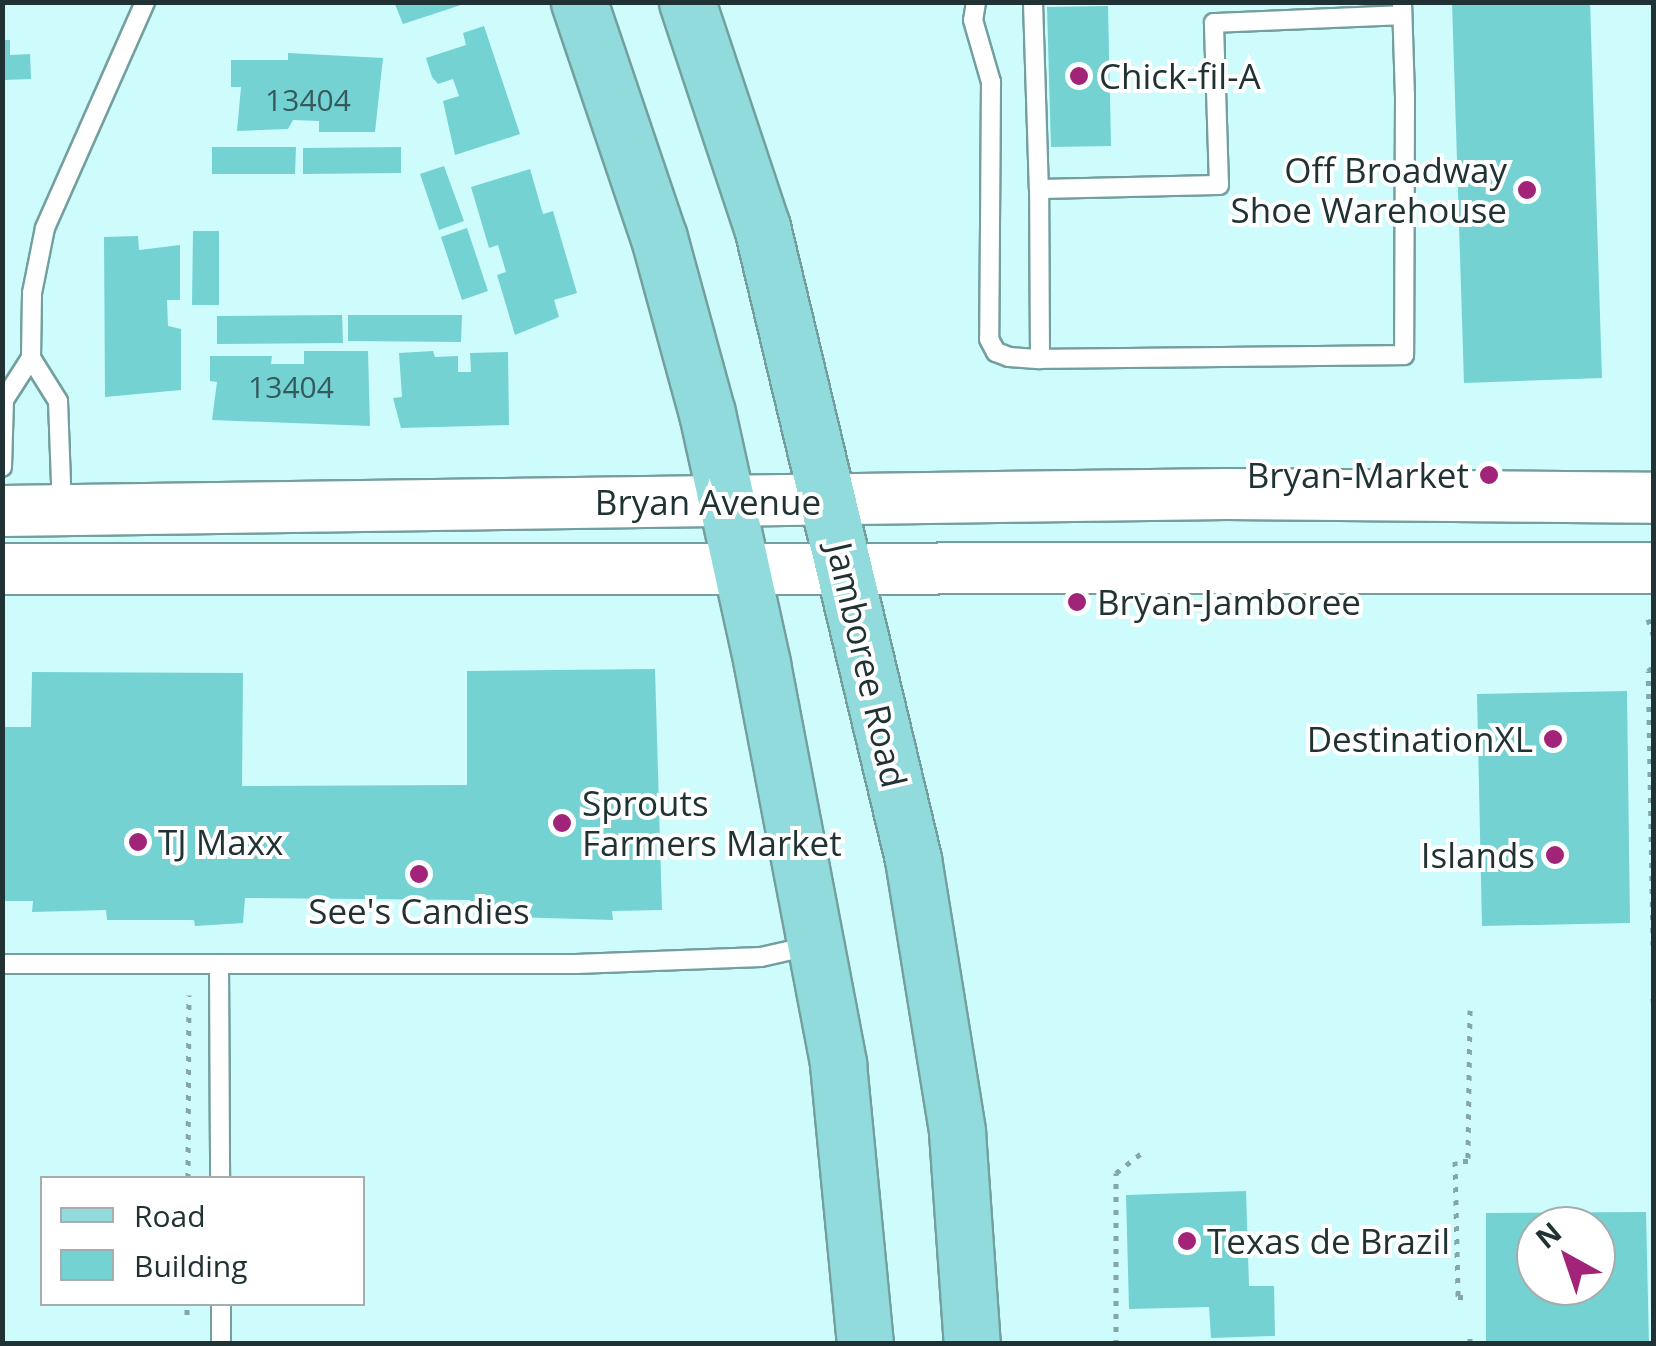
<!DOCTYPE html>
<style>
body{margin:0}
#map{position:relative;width:1656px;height:1346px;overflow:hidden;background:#cefcfc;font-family:"Open Sans",sans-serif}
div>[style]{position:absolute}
.building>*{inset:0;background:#74d2d3}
.path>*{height:5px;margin-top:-2.5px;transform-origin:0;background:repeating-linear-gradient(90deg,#84a6a7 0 5px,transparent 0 13px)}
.roads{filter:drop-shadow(2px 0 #749f9f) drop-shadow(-2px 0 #749f9f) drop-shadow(0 2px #749f9f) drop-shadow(0 -2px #749f9f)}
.lane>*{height:18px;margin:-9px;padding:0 9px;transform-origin:9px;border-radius:9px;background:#fff}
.secondary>*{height:50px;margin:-25px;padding:0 25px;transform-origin:25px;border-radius:25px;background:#fff}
.primary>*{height:55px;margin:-27.5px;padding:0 27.5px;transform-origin:27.5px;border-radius:27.5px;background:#91dbdc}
.dots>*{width:28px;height:28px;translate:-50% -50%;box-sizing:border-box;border:5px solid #fff;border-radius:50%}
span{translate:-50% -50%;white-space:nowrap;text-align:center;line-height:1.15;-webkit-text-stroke:8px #fff;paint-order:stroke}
.number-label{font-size:30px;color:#355a5b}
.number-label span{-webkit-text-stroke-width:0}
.poi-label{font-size:35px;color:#203233}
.left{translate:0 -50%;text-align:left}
.right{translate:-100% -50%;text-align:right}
.street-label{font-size:35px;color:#203233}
.frame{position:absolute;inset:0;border:5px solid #203233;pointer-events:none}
.legend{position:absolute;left:40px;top:1176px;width:325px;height:130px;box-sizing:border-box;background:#fff;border:2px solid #a6adad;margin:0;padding:12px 18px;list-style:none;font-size:30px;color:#203233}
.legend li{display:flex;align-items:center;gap:20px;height:50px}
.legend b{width:50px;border:2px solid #a6adad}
.north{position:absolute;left:1516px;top:1206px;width:100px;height:100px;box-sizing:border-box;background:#fff;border:2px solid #a6adad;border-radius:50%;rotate:320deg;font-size:28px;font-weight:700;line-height:40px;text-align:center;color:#203233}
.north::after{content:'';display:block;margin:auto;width:35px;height:45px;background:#a12479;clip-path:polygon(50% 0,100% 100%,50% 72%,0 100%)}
</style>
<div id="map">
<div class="building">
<div style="clip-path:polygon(394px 2px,467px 2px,467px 3px,403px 24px)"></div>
<div style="clip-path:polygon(1452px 2px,1590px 2px,1602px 378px,1464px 383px)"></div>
<div style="clip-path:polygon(1108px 6px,1111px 146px,1051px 147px,1047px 7px)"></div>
<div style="clip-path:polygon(484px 26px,520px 134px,455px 155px,443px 101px,459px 96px,453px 79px,438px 84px,432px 77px,426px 58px,466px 45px,463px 33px)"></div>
<div style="clip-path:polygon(2px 40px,10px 40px,10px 55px,30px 54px,31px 79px,5px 80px)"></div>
<div style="clip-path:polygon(288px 53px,383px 58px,375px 132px,319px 132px,319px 121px,293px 120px,288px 129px,237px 131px,241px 87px,231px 87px,231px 60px,288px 60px)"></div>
<div style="clip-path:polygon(212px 147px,296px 147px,295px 174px,212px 174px)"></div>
<div style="clip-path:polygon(401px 147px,401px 173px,303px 174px,303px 148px)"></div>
<div style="clip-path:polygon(444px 166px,464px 221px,439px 230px,420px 174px)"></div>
<div style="clip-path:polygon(530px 169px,543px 214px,553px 211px,577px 293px,554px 300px,559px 317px,515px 335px,497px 275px,506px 272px,498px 245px,489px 248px,471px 187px)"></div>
<div style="clip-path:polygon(467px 228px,488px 291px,462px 300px,441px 237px)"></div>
<div style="clip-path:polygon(193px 231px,219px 231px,219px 305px,192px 305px)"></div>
<div style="clip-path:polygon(138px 236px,139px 250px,180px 245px,180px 300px,167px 300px,168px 326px,181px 329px,181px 390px,105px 397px,104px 237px)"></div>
<div style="clip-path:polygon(342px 315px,343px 343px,217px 344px,217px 316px)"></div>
<div style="clip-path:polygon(348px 315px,462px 315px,461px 342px,348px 341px)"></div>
<div style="clip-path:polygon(304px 351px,368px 351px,370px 426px,212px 420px,217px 382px,210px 381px,210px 356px,272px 356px,271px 364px,304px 364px)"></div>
<div style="clip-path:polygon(433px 351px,435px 357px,458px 356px,458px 372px,471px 372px,470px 353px,508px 352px,509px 425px,401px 428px,393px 398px,402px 397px,399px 353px)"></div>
<div style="clip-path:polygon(655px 669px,662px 910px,612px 911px,613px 920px,511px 917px,511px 911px,471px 911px,470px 900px,245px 898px,243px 923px,195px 926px,194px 920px,107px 920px,106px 910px,32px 912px,33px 901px,2px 901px,2px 727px,31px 727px,32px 672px,243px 673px,242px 786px,467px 785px,467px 671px)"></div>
<div style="clip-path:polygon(1627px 691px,1630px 923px,1482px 926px,1477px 694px)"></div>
<div style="clip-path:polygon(1246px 1191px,1249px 1286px,1274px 1286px,1275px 1336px,1211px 1338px,1209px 1307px,1129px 1309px,1126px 1195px)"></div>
<div style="clip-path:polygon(evenodd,1646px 1212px,1649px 1344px,1486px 1344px,1486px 1213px,1646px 1212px,1536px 1226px,1596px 1226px,1596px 1286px,1536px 1286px,1536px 1226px)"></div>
</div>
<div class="path">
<div style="left:1648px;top:619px;width:20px;rotate:72deg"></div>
<div style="left:1653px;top:945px;width:274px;rotate:-91deg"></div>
<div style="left:1648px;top:671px;width:8px;rotate:-40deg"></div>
<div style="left:1653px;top:998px;width:15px;rotate:86deg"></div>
<div style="left:1470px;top:1010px;width:151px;rotate:90.8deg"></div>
<div style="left:1468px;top:1161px;width:13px;rotate:180deg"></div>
<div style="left:1455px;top:1161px;width:136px;rotate:88.7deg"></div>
<div style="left:1458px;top:1297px;width:13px"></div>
<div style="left:188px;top:1178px;width:183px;rotate:-89.7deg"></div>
<div style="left:187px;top:1315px;width:11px;rotate:-90deg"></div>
<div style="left:1116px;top:1344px;width:171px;rotate:-90deg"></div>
<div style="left:1116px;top:1173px;width:34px;rotate:-38deg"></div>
<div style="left:1470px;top:1344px;width:11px;rotate:-90deg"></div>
</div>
<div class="roads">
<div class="lane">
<div style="left:976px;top:2px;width:18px;rotate:99deg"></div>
<div style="left:973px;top:20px;width:65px;rotate:73.8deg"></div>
<div style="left:991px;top:82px;width:257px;rotate:90.4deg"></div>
<div style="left:989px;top:339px;width:15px;rotate:62deg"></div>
<div style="left:996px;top:352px;width:14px;rotate:21deg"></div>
<div style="left:1009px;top:357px;width:31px;rotate:4deg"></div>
<div style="left:1033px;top:2px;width:187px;rotate:88.2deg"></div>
<div style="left:1402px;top:2px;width:94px;rotate:88.2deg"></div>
<div style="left:1405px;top:96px;width:259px;rotate:90.2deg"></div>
<div style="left:1404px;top:355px;width:364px;rotate:179.4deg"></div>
<div style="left:1040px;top:359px;width:170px;rotate:-90.3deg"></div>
<div style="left:1039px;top:189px;width:180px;rotate:-1.3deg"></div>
<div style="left:1219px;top:185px;width:162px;rotate:-91.8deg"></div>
<div style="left:1214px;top:23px;width:188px;rotate:-2.4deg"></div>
<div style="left:31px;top:358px;width:51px;rotate:57.9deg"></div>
<div style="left:58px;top:401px;width:109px;rotate:87.9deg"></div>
<div style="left:2px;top:467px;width:67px;rotate:-88.3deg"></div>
<div style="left:4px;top:400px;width:50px;rotate:-57.3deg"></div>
<div style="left:31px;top:358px;width:65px;rotate:-89.1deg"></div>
<div style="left:32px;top:293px;width:66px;rotate:-78.7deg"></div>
<div style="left:45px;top:228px;width:247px;rotate:-66.1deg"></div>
<div style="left:2px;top:964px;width:574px"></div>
<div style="left:576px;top:964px;width:185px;rotate:-2.2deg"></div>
<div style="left:761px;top:957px;width:50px;rotate:-12.7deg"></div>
<div style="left:219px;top:965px;width:213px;rotate:89.7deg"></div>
<div style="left:221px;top:1304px;width:40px;rotate:90deg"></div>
</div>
<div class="secondary">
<div style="left:2px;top:511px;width:1225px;rotate:-0.8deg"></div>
<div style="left:1227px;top:494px;width:427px;rotate:0.5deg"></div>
<div style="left:2px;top:569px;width:1652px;rotate:-0.03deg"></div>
</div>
<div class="primary">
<div style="left:579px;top:2px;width:249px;rotate:71.3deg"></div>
<div style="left:659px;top:238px;width:181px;rotate:74.7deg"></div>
<div style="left:707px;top:413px;width:257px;rotate:77.6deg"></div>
<div style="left:762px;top:664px;width:407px;rotate:79.2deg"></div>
<div style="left:838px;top:1064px;width:281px;rotate:84.5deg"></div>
<div style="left:687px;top:2px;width:237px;rotate:71.6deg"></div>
<div style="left:762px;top:227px;width:650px;rotate:76.56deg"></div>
<div style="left:913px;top:859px;width:277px;rotate:80.8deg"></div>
<div style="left:957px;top:1132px;width:213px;rotate:86deg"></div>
</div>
</div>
<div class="dots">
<div style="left:1079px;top:76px;background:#a12479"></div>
<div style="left:1527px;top:190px;background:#a12479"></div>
<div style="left:1489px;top:475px;background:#a12479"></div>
<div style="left:1077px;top:602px;background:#a12479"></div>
<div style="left:1553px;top:739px;background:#a12479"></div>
<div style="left:562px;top:823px;background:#a12479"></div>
<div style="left:138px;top:842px;background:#a12479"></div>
<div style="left:1555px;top:855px;background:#a12479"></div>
<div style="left:419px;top:874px;background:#a12479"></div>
<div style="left:1187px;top:1241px;background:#a12479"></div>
</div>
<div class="number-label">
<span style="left:308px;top:100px">13404</span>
<span style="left:291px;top:387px">13404</span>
</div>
<div class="poi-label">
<span class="left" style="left:1099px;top:76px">Chick-fil-A</span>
<span class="right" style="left:1507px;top:190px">Off Broadway<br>Shoe Warehouse</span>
<span class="right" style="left:1469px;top:475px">Bryan-Market</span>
<span class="left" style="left:1097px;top:602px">Bryan-Jamboree</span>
<span class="right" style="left:1533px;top:739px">DestinationXL</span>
<span class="left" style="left:582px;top:823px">Sprouts<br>Farmers Market</span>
<span class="left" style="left:158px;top:842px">TJ Maxx</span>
<span class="right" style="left:1535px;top:855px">Islands</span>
<span style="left:419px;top:911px">See's Candies</span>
<span class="left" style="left:1207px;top:1241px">Texas de Brazil</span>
</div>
<div class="street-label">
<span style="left:708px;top:502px">Bryan Avenue</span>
<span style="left:867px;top:665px;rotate:77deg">Jamboree Road</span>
</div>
<div class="frame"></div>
<ul class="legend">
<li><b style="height:12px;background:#91dbdc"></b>Road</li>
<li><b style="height:28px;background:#74d2d3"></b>Building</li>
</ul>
<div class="north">N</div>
</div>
